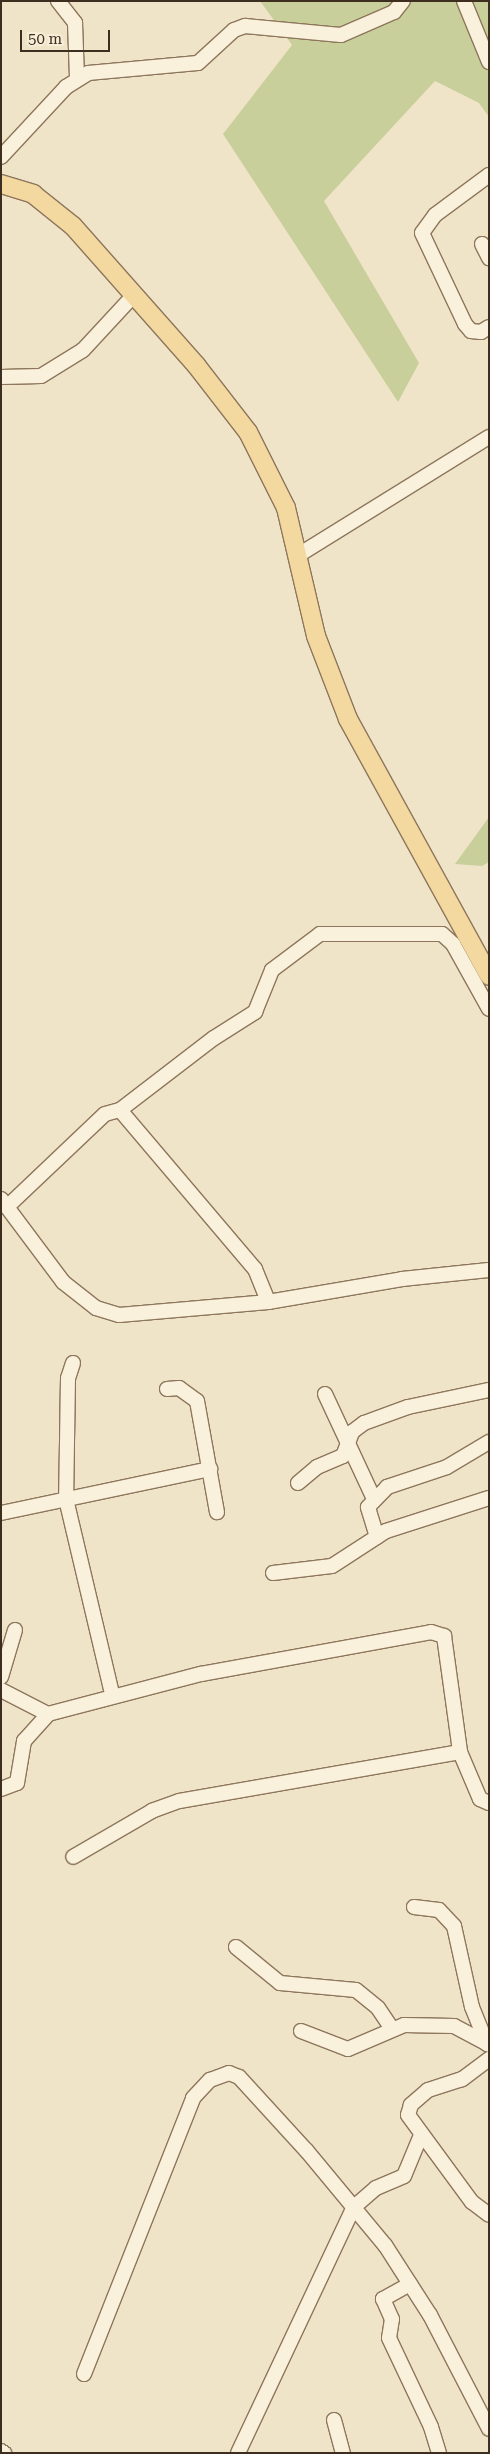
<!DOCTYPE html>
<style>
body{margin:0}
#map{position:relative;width:490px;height:2454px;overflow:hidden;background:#f0e4c8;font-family:"Roboto Serif",serif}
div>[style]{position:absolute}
.green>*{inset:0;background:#c9cf9b}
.roads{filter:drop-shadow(1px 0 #8d765c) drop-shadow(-1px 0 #8d765c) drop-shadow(0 1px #8d765c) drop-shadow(0 -1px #8d765c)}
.minor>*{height:14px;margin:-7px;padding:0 7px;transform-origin:7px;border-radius:7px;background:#faf1dc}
.major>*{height:18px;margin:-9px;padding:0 9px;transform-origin:9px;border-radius:9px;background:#f3d9a0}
span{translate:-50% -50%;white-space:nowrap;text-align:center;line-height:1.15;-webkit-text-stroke:4px #f7eed8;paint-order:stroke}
.frame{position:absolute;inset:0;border:2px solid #3d2e20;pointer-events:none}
.scale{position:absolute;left:20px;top:30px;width:90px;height:22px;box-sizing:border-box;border:2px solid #3d2e20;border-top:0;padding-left:6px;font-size:15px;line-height:18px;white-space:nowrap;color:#3d2e20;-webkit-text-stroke:4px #f7eed8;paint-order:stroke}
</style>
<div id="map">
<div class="green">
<div style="clip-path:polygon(260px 1px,489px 1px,489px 117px,479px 103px,435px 81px,324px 201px,419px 363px,398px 402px,223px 134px,292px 45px)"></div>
<div style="clip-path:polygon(489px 817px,489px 862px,482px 866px,455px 864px)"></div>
</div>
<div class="roads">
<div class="minor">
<div style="left:58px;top:1px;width:28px;rotate:52deg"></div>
<div style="left:75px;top:23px;width:55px;rotate:87.9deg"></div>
<div style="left:464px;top:1px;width:66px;rotate:67.7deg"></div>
<div style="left:1px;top:157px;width:96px;rotate:-47.1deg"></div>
<div style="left:66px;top:87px;width:26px;rotate:-32deg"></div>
<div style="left:88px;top:73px;width:110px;rotate:-5.2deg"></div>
<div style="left:198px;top:63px;width:49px;rotate:-42.5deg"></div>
<div style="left:234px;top:30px;width:12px;rotate:-20deg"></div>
<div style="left:245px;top:26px;width:96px;rotate:5.4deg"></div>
<div style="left:341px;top:35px;width:58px;rotate:-23.5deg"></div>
<div style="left:394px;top:12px;width:14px;rotate:-51deg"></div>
<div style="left:489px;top:175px;width:67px;rotate:143.5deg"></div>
<div style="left:435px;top:215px;width:22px;rotate:126deg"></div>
<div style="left:422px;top:233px;width:101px;rotate:64.7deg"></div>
<div style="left:465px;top:324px;width:9px;rotate:49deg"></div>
<div style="left:471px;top:331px;width:10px;rotate:6deg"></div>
<div style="left:481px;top:332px;width:9px;rotate:-32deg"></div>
<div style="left:482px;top:244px;width:16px;rotate:63deg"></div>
<div style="left:1px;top:377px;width:40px;rotate:-1.4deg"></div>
<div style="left:41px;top:376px;width:49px;rotate:-31.8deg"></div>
<div style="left:83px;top:350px;width:75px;rotate:-47.2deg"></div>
<div style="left:300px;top:554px;width:222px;rotate:-31.8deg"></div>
<div style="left:120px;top:1110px;width:118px;rotate:-37.5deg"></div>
<div style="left:214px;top:1038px;width:49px;rotate:-32.4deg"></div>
<div style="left:255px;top:1012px;width:45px;rotate:-68deg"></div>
<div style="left:272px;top:970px;width:60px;rotate:-36.9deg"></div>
<div style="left:320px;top:934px;width:122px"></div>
<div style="left:442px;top:934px;width:15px;rotate:42deg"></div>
<div style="left:453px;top:944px;width:74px;rotate:61deg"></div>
<div style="left:1px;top:1199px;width:104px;rotate:53.2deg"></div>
<div style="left:63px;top:1282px;width:42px;rotate:38.2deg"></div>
<div style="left:96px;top:1308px;width:24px;rotate:17deg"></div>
<div style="left:119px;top:1315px;width:150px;rotate:-5deg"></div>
<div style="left:268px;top:1302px;width:136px;rotate:-9.7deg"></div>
<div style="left:402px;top:1279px;width:87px;rotate:-5.9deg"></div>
<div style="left:9px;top:1205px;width:132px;rotate:-43.5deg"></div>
<div style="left:105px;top:1114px;width:16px;rotate:-15deg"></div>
<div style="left:120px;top:1110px;width:209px;rotate:49.7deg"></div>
<div style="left:255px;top:1269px;width:35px;rotate:68deg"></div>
<div style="left:73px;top:1363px;width:16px;rotate:108deg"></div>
<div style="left:68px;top:1378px;width:121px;rotate:90.9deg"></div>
<div style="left:66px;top:1499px;width:200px;rotate:76.7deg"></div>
<div style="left:167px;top:1389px;width:12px;rotate:-5deg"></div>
<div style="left:179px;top:1388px;width:22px;rotate:36deg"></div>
<div style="left:197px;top:1401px;width:113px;rotate:79.8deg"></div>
<div style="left:325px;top:1394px;width:116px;rotate:65deg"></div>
<div style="left:298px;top:1483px;width:25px;rotate:-40deg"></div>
<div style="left:317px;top:1467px;width:28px;rotate:-23deg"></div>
<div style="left:343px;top:1456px;width:26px;rotate:-69deg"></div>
<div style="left:352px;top:1432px;width:15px;rotate:-37deg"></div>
<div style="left:364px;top:1423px;width:47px;rotate:-20deg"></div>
<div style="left:408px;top:1407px;width:83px;rotate:-11.9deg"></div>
<div style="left:1px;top:1513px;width:214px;rotate:-11.9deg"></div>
<div style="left:377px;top:1537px;width:31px;rotate:-107deg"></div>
<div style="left:368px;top:1507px;width:28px;rotate:-46deg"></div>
<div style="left:387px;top:1487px;width:63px;rotate:-18.4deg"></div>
<div style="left:447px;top:1467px;width:49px;rotate:-30.8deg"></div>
<div style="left:273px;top:1573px;width:59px;rotate:-6.8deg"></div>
<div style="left:332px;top:1566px;width:64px;rotate:-32.9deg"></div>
<div style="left:386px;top:1531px;width:108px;rotate:-17.8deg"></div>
<div style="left:1px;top:1677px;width:49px;rotate:-73.4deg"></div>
<div style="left:1px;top:1690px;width:53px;rotate:27.1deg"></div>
<div style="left:460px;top:1752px;width:51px;rotate:66.9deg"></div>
<div style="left:480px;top:1799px;width:10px;rotate:24deg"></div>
<div style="left:1px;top:1789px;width:17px;rotate:-21deg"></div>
<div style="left:17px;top:1783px;width:43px;rotate:-80.5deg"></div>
<div style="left:24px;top:1741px;width:36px;rotate:-48deg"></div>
<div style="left:48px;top:1714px;width:158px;rotate:-14.7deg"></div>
<div style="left:201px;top:1674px;width:234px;rotate:-10.3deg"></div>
<div style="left:431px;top:1632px;width:14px;rotate:17deg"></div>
<div style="left:444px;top:1636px;width:117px;rotate:82.1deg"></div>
<div style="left:460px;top:1752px;width:285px;rotate:170.1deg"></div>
<div style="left:179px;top:1801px;width:29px;rotate:160deg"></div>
<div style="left:152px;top:1811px;width:91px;rotate:149.8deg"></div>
<div style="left:414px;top:1907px;width:25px;rotate:7deg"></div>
<div style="left:439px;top:1910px;width:22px;rotate:47deg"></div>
<div style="left:454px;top:1926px;width:83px;rotate:77.5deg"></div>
<div style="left:472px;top:2007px;width:40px;rotate:68deg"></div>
<div style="left:236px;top:1947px;width:57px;rotate:39.3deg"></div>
<div style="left:280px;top:1983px;width:76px;rotate:5.3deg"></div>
<div style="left:356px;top:1990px;width:28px;rotate:39deg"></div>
<div style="left:378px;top:2008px;width:25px;rotate:56deg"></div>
<div style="left:301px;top:2031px;width:50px;rotate:21deg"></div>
<div style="left:348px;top:2049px;width:61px;rotate:-23.2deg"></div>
<div style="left:404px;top:2025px;width:50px;rotate:1.1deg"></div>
<div style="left:454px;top:2026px;width:40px;rotate:28deg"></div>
<div style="left:489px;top:2059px;width:34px;rotate:143deg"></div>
<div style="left:462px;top:2079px;width:36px;rotate:162deg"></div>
<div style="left:428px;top:2090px;width:23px;rotate:139deg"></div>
<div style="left:411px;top:2105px;width:10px;rotate:107deg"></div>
<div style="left:408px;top:2115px;width:108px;rotate:53.7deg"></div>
<div style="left:472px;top:2202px;width:21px;rotate:37deg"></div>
<div style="left:410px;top:2284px;width:31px;rotate:151deg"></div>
<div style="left:383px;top:2299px;width:22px;rotate:66deg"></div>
<div style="left:392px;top:2319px;width:19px;rotate:99deg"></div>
<div style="left:389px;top:2338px;width:98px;rotate:64.7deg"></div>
<div style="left:431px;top:2427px;width:27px;rotate:73deg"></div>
<div style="left:84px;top:2374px;width:297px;rotate:-68.4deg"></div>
<div style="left:193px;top:2098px;width:25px;rotate:-47deg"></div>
<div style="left:210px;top:2080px;width:20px;rotate:-20deg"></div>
<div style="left:229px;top:2073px;width:11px;rotate:22deg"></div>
<div style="left:239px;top:2077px;width:99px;rotate:47.5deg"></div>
<div style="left:306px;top:2150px;width:124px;rotate:50.3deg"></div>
<div style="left:385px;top:2245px;width:83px;rotate:57.3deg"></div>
<div style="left:430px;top:2315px;width:128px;rotate:62.6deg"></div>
<div style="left:334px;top:2420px;width:34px;rotate:75deg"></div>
<div style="left:1px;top:2451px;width:4px;rotate:34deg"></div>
<div style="left:238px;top:2453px;width:272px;rotate:-64.8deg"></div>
<div style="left:354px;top:2207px;width:29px;rotate:-41deg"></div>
<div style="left:376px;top:2188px;width:30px;rotate:-23deg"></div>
<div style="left:404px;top:2176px;width:44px;rotate:-67.5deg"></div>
</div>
<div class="major">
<div style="left:1px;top:184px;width:34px;rotate:17deg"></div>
<div style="left:33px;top:194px;width:51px;rotate:38.7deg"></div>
<div style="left:73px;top:226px;width:186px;rotate:48.5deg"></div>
<div style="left:196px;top:365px;width:85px;rotate:52.2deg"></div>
<div style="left:248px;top:432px;width:85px;rotate:63.4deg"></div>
<div style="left:286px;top:508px;width:131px;rotate:76.8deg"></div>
<div style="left:316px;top:636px;width:89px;rotate:68.9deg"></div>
<div style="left:348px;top:719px;width:293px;rotate:61.2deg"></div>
</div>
</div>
<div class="frame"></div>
<div class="scale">50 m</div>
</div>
